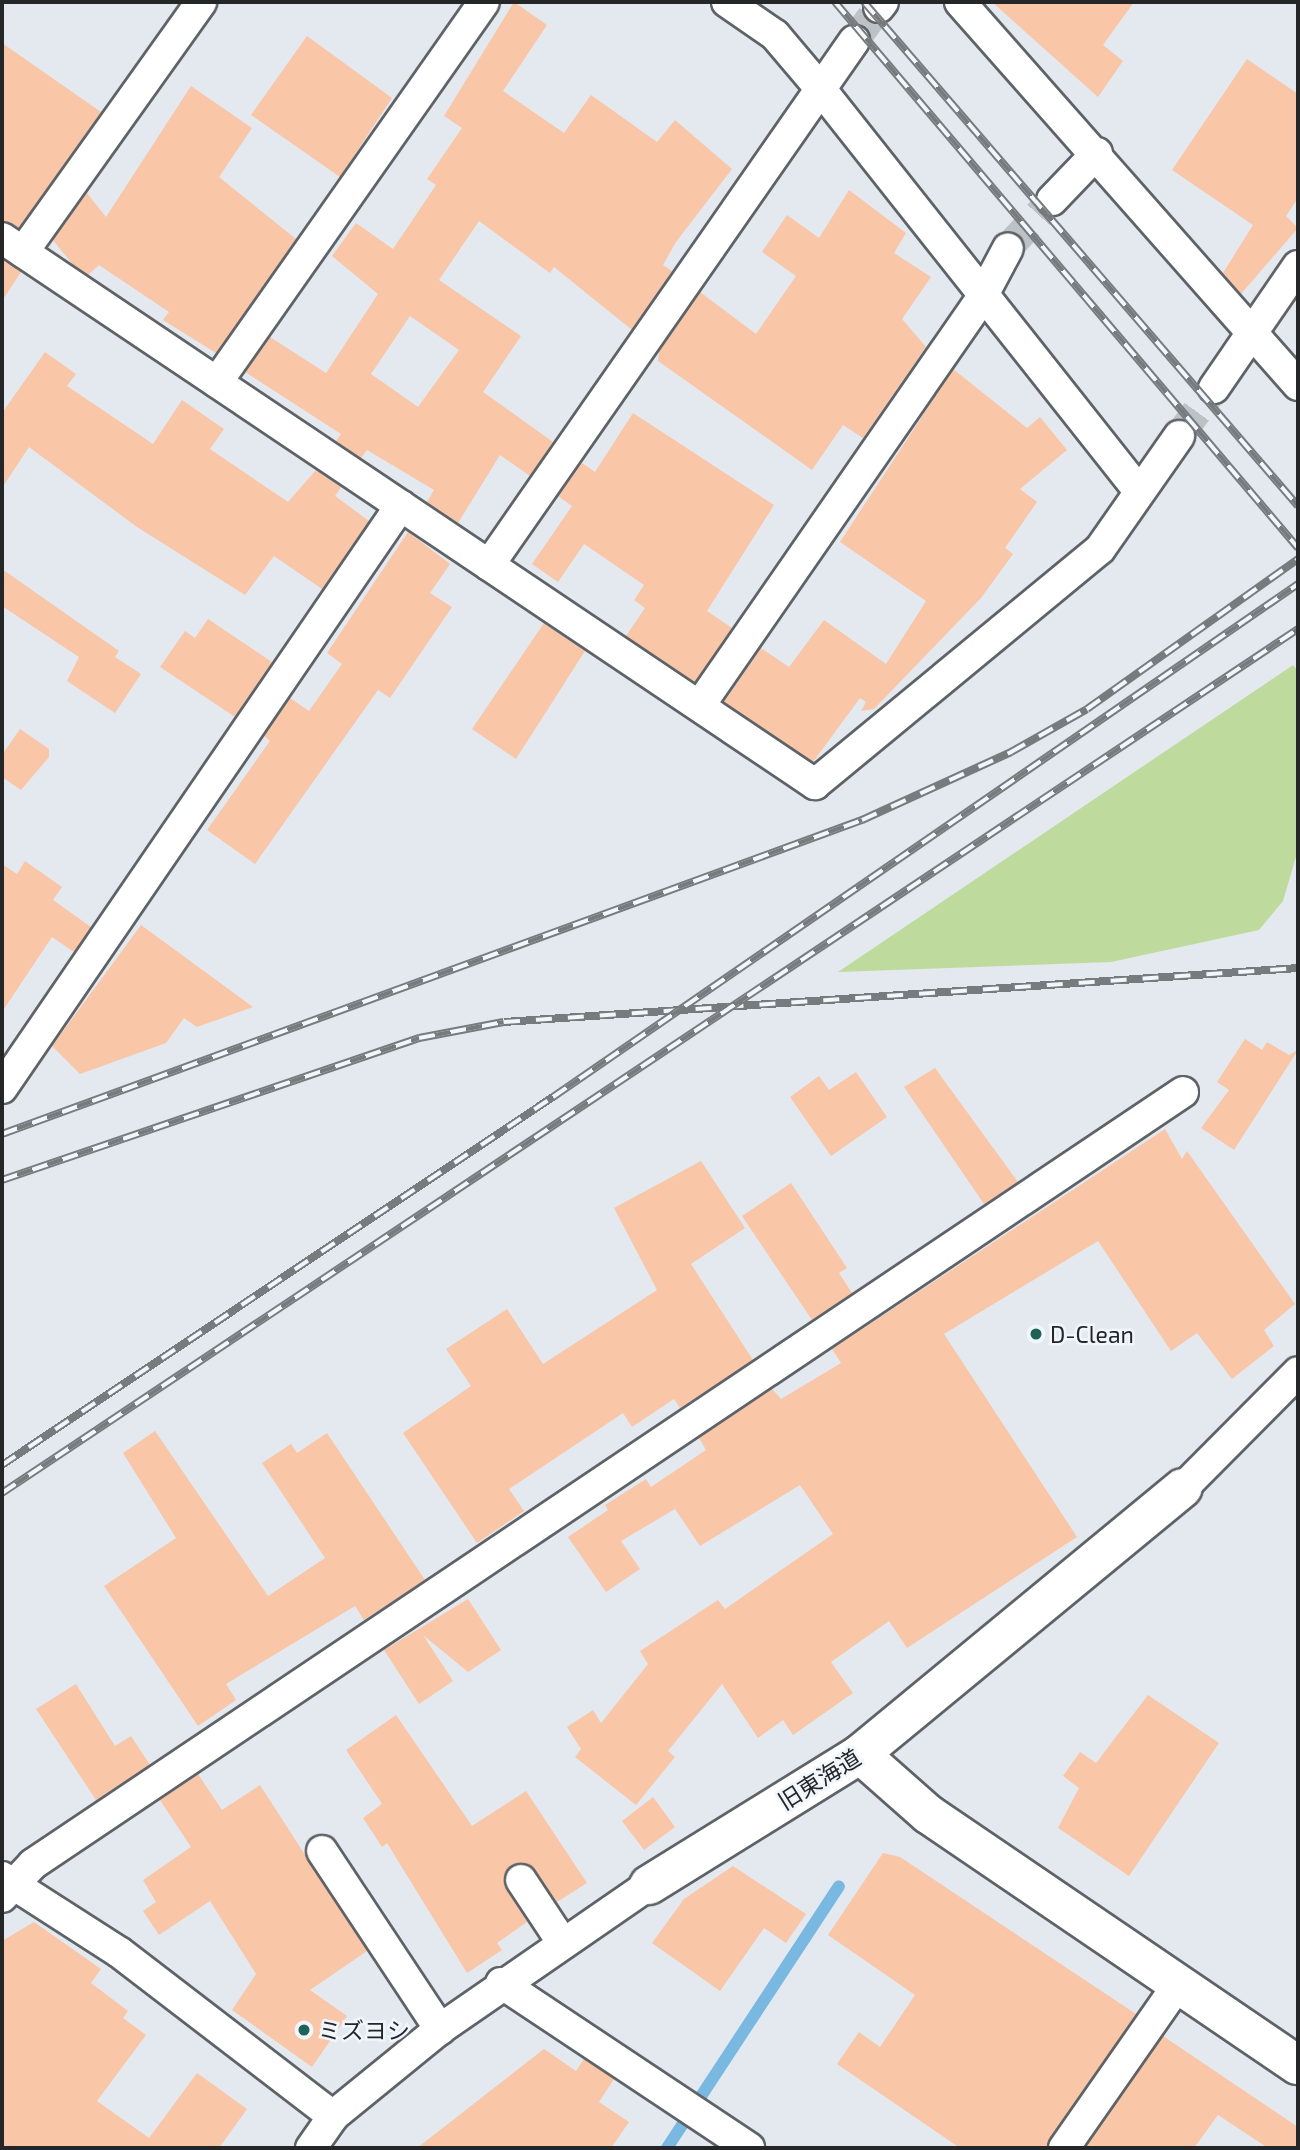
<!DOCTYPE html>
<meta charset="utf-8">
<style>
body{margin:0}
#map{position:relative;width:1300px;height:2150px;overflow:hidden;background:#e3e9ef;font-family:"Exo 2","Noto Sans JP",sans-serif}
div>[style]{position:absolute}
.green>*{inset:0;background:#bedb9d}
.stream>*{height:12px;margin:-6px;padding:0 6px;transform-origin:6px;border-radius:6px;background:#78b8e1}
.building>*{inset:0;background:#f9c6a8}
.minor-tunnel>*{height:30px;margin-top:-15px;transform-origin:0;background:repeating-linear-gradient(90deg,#bdc2c7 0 30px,transparent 0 45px)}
.roads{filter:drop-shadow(2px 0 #5e6368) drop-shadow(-2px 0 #5e6368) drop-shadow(0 2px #5e6368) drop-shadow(0 -2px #5e6368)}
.minor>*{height:30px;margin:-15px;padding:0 15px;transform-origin:15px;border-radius:15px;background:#fff}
.tertiary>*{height:38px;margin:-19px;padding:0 19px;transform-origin:19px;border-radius:19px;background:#fff}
.rail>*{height:8px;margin-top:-4px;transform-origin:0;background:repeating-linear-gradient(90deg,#f0f6fc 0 16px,#777b7e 0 32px);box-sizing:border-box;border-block:2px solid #777b7e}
.dots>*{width:19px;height:19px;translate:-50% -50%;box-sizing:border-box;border:4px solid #f0f6fc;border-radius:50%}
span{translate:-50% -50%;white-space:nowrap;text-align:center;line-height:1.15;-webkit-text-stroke:5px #f0f6fc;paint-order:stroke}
.poi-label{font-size:23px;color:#242628}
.left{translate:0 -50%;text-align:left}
.street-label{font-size:23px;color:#242628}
.frame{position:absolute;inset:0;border:4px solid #242628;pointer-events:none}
</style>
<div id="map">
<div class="green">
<div style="clip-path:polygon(1293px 665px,1298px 671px,1298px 850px,1283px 901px,1259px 930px,1111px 962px,838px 972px)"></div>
</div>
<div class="stream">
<div style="left:667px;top:2148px;width:313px;rotate:-56.7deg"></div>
</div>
<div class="building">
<div style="clip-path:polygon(evenodd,514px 2px,547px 25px,503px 91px,564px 133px,591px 95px,657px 142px,675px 120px,732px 169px,676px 242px,663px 265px,672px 271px,632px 330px,554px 267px,550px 273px,479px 221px,439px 280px,521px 336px,483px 392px,553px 442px,530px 476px,500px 455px,458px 523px,427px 502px,434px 490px,367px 450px,361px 458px,336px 441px,341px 434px,245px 372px,270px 337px,326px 373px,378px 294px,332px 256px,356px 223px,393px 249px,436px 185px,427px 179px,462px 128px,444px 116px,514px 2px,410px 316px,459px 350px,418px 407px,371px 374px,410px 316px)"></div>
<div style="clip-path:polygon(992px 2px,1134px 2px,1103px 45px,1123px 61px,1098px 97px)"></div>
<div style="clip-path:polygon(307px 36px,392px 98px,340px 177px,251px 115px)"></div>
<div style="clip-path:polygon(2px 43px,101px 112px,19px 228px,2px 221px)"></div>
<div style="clip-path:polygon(1247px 59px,1298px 94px,1298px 198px,1286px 216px,1298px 228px,1241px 294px,1223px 273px,1253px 225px,1172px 170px)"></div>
<div style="clip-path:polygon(191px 86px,252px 128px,219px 177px,296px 239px,216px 353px,163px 320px,169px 312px,99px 265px,88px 275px,73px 265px,53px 240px,87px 193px,106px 217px)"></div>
<div style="clip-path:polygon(849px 190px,906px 233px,894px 253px,931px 277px,902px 319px,926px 347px,863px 438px,843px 425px,812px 470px,658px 361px,659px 352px,700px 292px,756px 334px,796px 276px,762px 252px,787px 215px,819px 238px)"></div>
<div style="clip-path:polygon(2px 259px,21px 272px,2px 301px)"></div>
<div style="clip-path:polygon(45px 352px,76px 374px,67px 386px,153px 444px,182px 400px,224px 429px,210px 449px,288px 502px,316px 470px,341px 487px,335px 496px,369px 521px,322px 589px,274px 556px,245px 595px,137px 527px,29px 447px,2px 488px,2px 413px)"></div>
<div style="clip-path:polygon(953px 369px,1027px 428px,1040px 417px,1067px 450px,1020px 489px,1037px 502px,1005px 548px,1013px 554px,981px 598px,874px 709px,861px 711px,866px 702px,860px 698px,813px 762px,724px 702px,761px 648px,789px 667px,824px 620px,886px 664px,926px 601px,840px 542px)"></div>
<div style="clip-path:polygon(633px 413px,774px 505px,707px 611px,732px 628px,695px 682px,626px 636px,645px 608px,634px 600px,644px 585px,584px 544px,558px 582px,532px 564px,572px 506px,558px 496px,582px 463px,595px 472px)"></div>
<div style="clip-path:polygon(408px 532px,450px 564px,430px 593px,452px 607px,390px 698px,378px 690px,255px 864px,207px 830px,270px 741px,264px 736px,290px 698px,309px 711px,342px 664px,327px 653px)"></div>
<div style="clip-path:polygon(2px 569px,119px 651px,115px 657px,141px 674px,115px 713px,67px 681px,79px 657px,2px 606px)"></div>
<div style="clip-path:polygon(208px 619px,272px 662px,235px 717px,160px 667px,185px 631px,195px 638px)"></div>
<div style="clip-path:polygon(544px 623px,585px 651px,516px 759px,472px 729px)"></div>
<div style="clip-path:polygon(20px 729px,49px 749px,49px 757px,21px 790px,2px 777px,2px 755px)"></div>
<div style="clip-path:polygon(25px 861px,62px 887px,53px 900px,91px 927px,74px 952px,52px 937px,2px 1012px,2px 864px,17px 874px)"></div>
<div style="clip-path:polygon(141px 925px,253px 1007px,197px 1027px,184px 1018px,166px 1043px,80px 1074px,52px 1046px)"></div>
<div style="clip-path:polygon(1245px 1039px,1262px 1050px,1267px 1042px,1289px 1055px,1298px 1050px,1234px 1150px,1201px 1128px,1229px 1090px,1217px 1082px)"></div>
<div style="clip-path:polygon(935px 1068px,1018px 1182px,984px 1204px,904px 1087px)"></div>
<div style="clip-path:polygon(856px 1072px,887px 1117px,831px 1156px,790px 1097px,819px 1076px,829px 1090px)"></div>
<div style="clip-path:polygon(1165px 1129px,1182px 1159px,1187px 1151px,1295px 1304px,1264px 1330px,1274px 1346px,1232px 1379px,1197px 1333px,1171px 1351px,1098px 1241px,944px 1334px,1077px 1537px,907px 1648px,889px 1621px,831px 1662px,853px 1693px,793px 1735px,783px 1720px,758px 1738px,722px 1684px,668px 1751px,675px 1757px,636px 1805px,575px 1757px,581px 1749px,567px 1727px,593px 1710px,601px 1723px,648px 1664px,640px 1651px,718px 1600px,725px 1609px,833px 1534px,800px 1485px,700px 1546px,675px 1509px,621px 1541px,640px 1569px,606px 1592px,568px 1537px,608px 1510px,605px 1505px,646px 1479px,651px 1487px,706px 1450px,699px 1438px,772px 1389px,781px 1399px,841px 1363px,832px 1349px)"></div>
<div style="clip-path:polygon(701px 1161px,745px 1228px,691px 1264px,753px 1360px,680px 1408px,674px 1399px,632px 1427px,623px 1413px,509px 1489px,524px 1511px,477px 1543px,403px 1433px,471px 1386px,446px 1349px,507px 1309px,543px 1364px,657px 1290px,614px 1208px)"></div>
<div style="clip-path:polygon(791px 1183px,847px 1268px,839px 1273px,852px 1293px,812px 1320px,742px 1216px)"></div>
<div style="clip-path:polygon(155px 1431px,268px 1596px,325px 1558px,262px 1463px,291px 1444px,297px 1453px,327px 1433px,425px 1580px,364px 1620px,355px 1606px,226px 1684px,236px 1700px,198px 1726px,104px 1586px,176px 1538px,123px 1453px)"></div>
<div style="clip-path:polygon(468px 1599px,501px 1650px,468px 1672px,423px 1635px,453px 1681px,419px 1704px,384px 1650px)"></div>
<div style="clip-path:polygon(76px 1684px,115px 1746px,131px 1736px,150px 1765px,96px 1800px,36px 1709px)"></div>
<div style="clip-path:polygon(1148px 1695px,1219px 1743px,1129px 1876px,1058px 1828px,1079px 1788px,1063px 1776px,1080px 1752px,1096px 1763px)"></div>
<div style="clip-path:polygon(396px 1715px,472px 1826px,526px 1791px,587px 1883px,557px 1902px,529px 1865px,511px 1866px,504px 1882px,527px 1922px,497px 1943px,502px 1950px,467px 1973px,387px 1843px,382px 1847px,363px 1818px,382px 1804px,346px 1750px)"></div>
<div style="clip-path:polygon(198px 1774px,222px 1810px,260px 1785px,367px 1951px,310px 1990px,347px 2016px,312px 2067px,232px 2010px,256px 1974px,210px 1901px,159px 1935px,143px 1911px,156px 1902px,143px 1880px,191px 1847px,160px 1800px)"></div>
<div style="clip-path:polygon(653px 1797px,675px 1827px,644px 1850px,622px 1821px)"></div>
<div style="clip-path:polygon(883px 1853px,900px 1857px,1136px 2014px,1047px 2148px,960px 2148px,837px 2064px,859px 2032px,880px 2047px,915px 1995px,828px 1935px)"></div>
<div style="clip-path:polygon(733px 1866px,806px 1914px,786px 1943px,764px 1928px,720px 1991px,652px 1943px,684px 1899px)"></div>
<div style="clip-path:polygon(34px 1922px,101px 1969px,91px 1983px,128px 2011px,123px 2018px,146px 2035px,97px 2101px,149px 2138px,197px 2073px,247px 2109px,219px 2148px,2px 2148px,2px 1941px)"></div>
<div style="clip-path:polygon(1163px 2036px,1298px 2127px,1298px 2148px,1268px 2148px,1218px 2115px,1194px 2148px,1085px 2148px)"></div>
<div style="clip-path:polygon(544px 2049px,576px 2071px,584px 2059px,614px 2079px,599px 2102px,629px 2122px,611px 2148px,417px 2148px)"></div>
</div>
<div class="minor-tunnel">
<div style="left:854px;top:41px;width:42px;rotate:-53.7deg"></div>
<div style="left:1008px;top:248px;width:65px;rotate:-47.5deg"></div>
<div style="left:1179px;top:436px;width:59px;rotate:-53.9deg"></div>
</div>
<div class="roads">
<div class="minor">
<div style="left:727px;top:2px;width:58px;rotate:34.5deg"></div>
<div style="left:775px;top:35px;width:68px;rotate:49.8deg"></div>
<div style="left:819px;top:87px;width:515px;rotate:51.62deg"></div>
<div style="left:960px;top:2px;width:511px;rotate:48.57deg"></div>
<div style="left:879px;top:7px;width:6px;rotate:-51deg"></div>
<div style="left:1052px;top:200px;width:65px;rotate:-46.2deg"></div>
<div style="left:2px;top:238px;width:587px;rotate:33.88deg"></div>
<div style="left:489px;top:565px;width:639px;rotate:-55.14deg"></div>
<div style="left:23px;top:252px;width:307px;rotate:-54.5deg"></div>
<div style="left:217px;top:382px;width:464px;rotate:-54.9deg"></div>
<div style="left:1214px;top:388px;width:148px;rotate:-55.5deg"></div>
<div style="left:489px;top:565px;width:393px;rotate:33.9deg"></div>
<div style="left:815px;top:784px;width:369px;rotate:-39.5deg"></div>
<div style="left:1100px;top:549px;width:138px;rotate:-55deg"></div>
<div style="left:700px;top:705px;width:496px;rotate:-55.3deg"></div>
<div style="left:982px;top:297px;width:55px;rotate:-62deg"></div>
<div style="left:2px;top:1088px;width:706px;rotate:-55.61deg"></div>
<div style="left:1183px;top:1488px;width:163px;rotate:-45.2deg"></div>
<div style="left:322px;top:1851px;width:214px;rotate:56.5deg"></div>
<div style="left:2px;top:1877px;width:139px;rotate:32.7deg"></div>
<div style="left:119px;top:1952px;width:270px;rotate:37.5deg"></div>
<div style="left:521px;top:1880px;width:74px;rotate:56.5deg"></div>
<div style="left:2px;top:1897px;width:45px;rotate:-46.8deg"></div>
<div style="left:33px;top:1864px;width:1385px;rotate:-33.87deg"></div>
<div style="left:501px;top:1983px;width:298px;rotate:33.6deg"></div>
<div style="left:311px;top:2148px;width:39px;rotate:-55deg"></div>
<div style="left:333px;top:2116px;width:138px;rotate:-39.1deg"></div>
<div style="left:440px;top:2029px;width:254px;rotate:-34.6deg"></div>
<div style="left:1064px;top:2148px;width:198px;rotate:-55.1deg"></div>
</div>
<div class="tertiary">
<div style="left:860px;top:1754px;width:91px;rotate:41.4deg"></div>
<div style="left:928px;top:1814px;width:447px;rotate:34.2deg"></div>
<div style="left:649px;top:1885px;width:248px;rotate:-31.8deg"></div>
<div style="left:860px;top:1754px;width:418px;rotate:-39.5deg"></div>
</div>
</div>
<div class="rail">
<div style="left:835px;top:2px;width:716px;rotate:49.7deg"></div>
<div style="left:864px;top:2px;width:665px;rotate:49.27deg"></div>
<div style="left:2px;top:1134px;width:916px;rotate:-20.06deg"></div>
<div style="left:862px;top:820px;width:164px;rotate:-24.5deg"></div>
<div style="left:1011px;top:752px;width:87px;rotate:-29.5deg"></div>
<div style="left:1087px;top:709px;width:259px;rotate:-35.4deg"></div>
<div style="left:2px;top:1180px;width:441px;rotate:-18.8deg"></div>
<div style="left:419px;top:1038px;width:86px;rotate:-10.7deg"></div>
<div style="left:504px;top:1022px;width:796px;rotate:-3.89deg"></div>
<div style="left:2px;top:1465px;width:663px;rotate:-33.74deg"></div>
<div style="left:553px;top:1097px;width:905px;rotate:-34.55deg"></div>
<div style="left:2px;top:1493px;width:1558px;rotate:-33.69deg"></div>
</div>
<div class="dots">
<div style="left:1036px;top:1334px;background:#1e6354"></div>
<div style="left:304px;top:2030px;background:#1e6354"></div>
</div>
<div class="poi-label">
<span class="left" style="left:1050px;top:1334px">D-Clean</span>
<span class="left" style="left:318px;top:2030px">ミズヨシ</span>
</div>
<div class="street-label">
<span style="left:819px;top:1779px;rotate:-32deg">旧東海道</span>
</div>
<div class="frame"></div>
</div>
